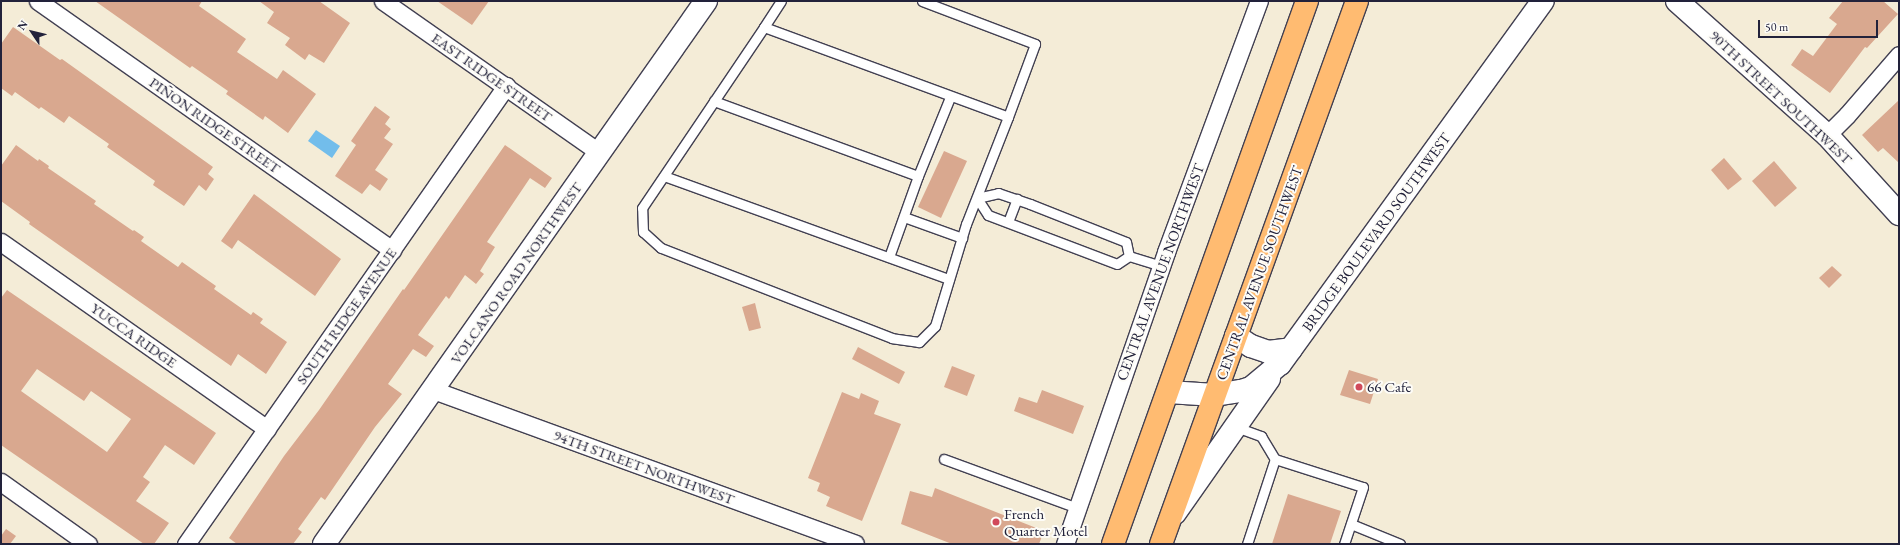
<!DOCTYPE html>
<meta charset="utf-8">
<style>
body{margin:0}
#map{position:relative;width:1900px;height:545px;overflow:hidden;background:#f4ecd7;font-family:"EB Garamond",serif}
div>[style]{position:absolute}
.water>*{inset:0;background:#72bdeb}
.building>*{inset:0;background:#d9a88f}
.roads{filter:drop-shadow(1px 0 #424052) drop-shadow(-1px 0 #424052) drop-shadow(0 1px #424052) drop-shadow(0 -1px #424052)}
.service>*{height:9px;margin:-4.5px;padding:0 4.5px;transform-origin:4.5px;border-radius:4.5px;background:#fff}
.minor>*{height:17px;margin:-8.5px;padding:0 8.5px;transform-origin:8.5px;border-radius:8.5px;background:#fff}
.tertiary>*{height:22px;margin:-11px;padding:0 11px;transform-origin:11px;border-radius:11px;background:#fff}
.primary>*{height:22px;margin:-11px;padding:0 11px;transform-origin:11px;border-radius:11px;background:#ffbb71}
.dots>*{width:11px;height:11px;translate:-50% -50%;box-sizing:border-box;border:2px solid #fdfcf7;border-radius:50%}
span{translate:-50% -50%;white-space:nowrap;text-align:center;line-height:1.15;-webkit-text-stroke:4px #fdfcf7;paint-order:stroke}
.street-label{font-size:15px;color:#22223b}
.poi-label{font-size:15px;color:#22223b}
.left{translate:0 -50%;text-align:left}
.frame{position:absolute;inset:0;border:2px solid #22223b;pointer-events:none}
.north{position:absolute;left:12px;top:12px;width:40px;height:40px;-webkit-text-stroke:3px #fdfcf7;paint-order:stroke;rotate:305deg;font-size:11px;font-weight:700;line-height:16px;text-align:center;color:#22223b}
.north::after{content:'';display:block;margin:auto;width:14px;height:18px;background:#22223b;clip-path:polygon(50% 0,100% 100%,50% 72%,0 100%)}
.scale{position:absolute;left:1758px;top:20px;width:120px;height:18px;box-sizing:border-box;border:2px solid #22223b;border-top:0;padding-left:5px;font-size:12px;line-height:14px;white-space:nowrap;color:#22223b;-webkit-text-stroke:3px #fdfcf7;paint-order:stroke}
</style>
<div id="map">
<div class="water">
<div style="clip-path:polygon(316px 130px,340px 146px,332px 158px,308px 141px)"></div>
</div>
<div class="building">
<div style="clip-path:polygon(95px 1px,202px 1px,199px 6px,246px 39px,237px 52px,277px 79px,283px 70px,316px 94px,288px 133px,265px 116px,263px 120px,226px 94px,228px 91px,192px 66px,190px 68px)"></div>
<div style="clip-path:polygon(259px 1px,319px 1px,350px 23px,324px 63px,309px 54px,305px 60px,285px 45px,290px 38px,267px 23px,274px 12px)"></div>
<div style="clip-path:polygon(437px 1px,489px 1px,472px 25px)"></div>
<div style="clip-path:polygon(1843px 1px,1883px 1px,1898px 14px,1867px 48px,1865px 47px,1830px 93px,1791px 65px,1802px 49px,1813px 56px,1837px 24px,1829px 18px)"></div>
<div style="clip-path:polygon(13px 27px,60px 60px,62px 59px,213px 167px,208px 174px,214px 179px,206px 191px,199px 185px,184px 206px,153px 185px,155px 181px,107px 147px,109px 144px,69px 116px,64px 123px,41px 107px,39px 109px,15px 92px,12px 96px,1px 88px,1px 44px)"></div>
<div style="clip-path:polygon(1899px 100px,1899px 163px,1883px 148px,1878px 152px,1862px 135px)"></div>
<div style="clip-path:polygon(375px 106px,390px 117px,385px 124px,391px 129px,384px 138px,393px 144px,375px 170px,388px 179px,380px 191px,370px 184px,362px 194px,335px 176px,356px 145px,351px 141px)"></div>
<div style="clip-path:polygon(16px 145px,38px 161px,39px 159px,49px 166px,48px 168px,96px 201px,94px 204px,133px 231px,134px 230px,144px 237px,141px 241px,178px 267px,182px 262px,216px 286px,214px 289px,251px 315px,253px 312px,263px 319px,260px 323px,287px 342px,266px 374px,238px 354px,231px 366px,29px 224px,30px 222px,1px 201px,1px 166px)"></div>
<div style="clip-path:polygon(505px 145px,552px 178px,545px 188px,530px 178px,487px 242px,495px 247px,480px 271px,484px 274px,476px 284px,465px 275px,449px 299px,446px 296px,418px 335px,434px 346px,426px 357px,413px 349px,388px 384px,402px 394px,375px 427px,325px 500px,321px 497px,298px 529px,302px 532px,293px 544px,237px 544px,229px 538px,284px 456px,319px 410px,403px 289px,404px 290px)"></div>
<div style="clip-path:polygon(944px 151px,967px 161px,941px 218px,918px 207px)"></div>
<div style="clip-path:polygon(1724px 158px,1742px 179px,1728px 190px,1711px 170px)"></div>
<div style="clip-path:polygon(1774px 161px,1797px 188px,1775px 207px,1752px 181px)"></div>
<div style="clip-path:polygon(254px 194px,341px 259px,315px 296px,238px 240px,232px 249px,221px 241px)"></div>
<div style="clip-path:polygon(1832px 266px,1842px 275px,1829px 288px,1819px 278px)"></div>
<div style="clip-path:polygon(evenodd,7px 290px,216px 433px,194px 465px,165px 445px,143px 477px,150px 482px,136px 501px,169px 523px,154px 544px,144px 544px,1px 445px,1px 298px,7px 290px,37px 369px,84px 401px,91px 391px,131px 419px,107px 452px,21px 391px,37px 369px)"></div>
<div style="clip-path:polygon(755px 303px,761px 328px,749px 331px,742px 307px)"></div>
<div style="clip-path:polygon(858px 347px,905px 372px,899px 384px,852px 359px)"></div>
<div style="clip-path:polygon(952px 366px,975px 375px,967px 396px,944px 387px)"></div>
<div style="clip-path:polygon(1349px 370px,1378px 379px,1370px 404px,1340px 395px)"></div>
<div style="clip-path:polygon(1042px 390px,1084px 406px,1073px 434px,1014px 411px,1019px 397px,1037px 403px)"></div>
<div style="clip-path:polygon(842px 392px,859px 399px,861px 393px,879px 401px,874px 414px,901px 424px,862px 521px,826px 506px,830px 497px,817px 491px,820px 483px,808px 478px)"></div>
<div style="clip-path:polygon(935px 488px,1044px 531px,1039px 544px,952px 544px,901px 524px,910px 491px,932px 497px)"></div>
<div style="clip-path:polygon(1288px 494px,1341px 511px,1330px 544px,1272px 544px)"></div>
<div style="clip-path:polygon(6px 529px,16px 536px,10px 544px,1px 544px,1px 536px)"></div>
</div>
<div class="roads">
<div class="service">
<div style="left:922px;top:1px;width:121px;rotate:20.8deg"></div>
<div style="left:1035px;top:44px;width:78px;rotate:110.3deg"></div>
<div style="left:764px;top:27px;width:260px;rotate:20.2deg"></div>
<div style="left:1008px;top:117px;width:115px;rotate:111.4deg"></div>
<div style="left:966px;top:224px;width:107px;rotate:106.9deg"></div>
<div style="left:935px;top:326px;width:23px;rotate:135deg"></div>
<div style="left:919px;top:342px;width:27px;rotate:-172deg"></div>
<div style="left:892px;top:338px;width:248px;rotate:-158.7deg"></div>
<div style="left:661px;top:248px;width:24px;rotate:-138deg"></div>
<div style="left:643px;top:232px;width:24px;rotate:-92deg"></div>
<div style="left:642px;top:208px;width:218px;rotate:-56deg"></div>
<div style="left:764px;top:27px;width:31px;rotate:-57deg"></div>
<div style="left:714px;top:101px;width:217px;rotate:20.2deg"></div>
<div style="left:918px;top:176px;width:86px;rotate:109.7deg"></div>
<div style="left:664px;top:176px;width:303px;rotate:19.9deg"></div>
<div style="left:918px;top:176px;width:85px;rotate:-67.9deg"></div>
<div style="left:998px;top:193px;width:34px;rotate:19deg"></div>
<div style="left:1030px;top:204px;width:103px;rotate:21.6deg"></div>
<div style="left:1126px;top:242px;width:14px;rotate:78deg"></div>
<div style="left:1129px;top:256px;width:14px;rotate:146deg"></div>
<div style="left:1117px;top:264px;width:138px;rotate:-159.2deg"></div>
<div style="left:988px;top:215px;width:20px;rotate:-123deg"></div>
<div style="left:977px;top:198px;width:22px;rotate:-13deg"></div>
<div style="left:904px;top:217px;width:62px;rotate:19.9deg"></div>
<div style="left:1008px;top:222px;width:25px;rotate:-69deg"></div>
<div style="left:1129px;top:256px;width:34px;rotate:17deg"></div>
<div style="left:1236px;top:427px;width:27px;rotate:20deg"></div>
<div style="left:1261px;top:436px;width:27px;rotate:59deg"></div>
<div style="left:944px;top:459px;width:142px;rotate:20.2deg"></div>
<div style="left:1351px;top:524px;width:53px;rotate:22.2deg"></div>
<div style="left:1247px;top:544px;width:89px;rotate:-71.8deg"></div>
<div style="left:1275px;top:459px;width:92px;rotate:17.7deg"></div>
<div style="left:1363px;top:487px;width:60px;rotate:108.4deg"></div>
</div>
<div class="minor">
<div style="left:38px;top:1px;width:433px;rotate:35.1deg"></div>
<div style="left:383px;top:1px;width:265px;rotate:35deg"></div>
<div style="left:1827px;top:135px;width:28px;rotate:-45deg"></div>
<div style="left:1847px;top:115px;width:79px;rotate:-49.1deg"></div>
<div style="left:1px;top:242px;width:325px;rotate:35.1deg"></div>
<div style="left:433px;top:390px;width:449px;rotate:20deg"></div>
<div style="left:1px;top:482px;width:107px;rotate:35.5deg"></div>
<div style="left:186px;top:544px;width:559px;rotate:-55.06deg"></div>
<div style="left:1065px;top:544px;width:309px;rotate:-70.9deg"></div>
<div style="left:1166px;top:252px;width:268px;rotate:-69.7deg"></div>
</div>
<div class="tertiary">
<div style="left:1677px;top:1px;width:201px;rotate:41.8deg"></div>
<div style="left:1827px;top:135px;width:107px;rotate:47.7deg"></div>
<div style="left:1236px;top:336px;width:18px;rotate:34deg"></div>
<div style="left:1251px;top:346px;width:18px;rotate:19deg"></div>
<div style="left:1268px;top:352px;width:23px;rotate:-7deg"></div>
<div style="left:1168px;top:392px;width:47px;rotate:3.7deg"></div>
<div style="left:1215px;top:395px;width:26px;rotate:-9deg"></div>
<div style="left:1241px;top:391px;width:10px;rotate:-17deg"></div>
<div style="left:1251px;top:388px;width:38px;rotate:-40deg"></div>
<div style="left:1280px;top:364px;width:448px;rotate:-54.1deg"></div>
<div style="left:1175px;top:513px;width:164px;rotate:-55deg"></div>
<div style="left:324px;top:544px;width:664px;rotate:-54.87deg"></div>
</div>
<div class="primary">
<div style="left:1113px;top:544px;width:577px;rotate:-70.34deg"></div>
<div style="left:1161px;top:544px;width:577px;rotate:-70.15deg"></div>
</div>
</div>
<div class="dots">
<div style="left:1359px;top:387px;background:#d1495b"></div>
<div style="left:996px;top:522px;background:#d1495b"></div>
</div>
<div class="street-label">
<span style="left:492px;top:77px;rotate:35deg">EAST RIDGE STREET</span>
<span style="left:1781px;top:97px;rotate:43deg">90TH STREET SOUTHWEST</span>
<span style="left:215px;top:125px;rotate:35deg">PIÑON RIDGE STREET</span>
<span style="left:1376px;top:232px;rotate:-54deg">BRIDGE BOULEVARD SOUTHWEST</span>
<span style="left:1160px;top:272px;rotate:-70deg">CENTRAL AVENUE NORTHWEST</span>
<span style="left:516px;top:273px;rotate:-55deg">VOLCANO ROAD NORTHWEST</span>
<span style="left:1259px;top:273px;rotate:-70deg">CENTRAL AVENUE SOUTHWEST</span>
<span style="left:346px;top:316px;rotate:-55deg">SOUTH RIDGE AVENUE</span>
<span style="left:134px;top:335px;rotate:35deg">YUCCA RIDGE</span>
<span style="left:644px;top:467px;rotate:20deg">94TH STREET NORTHWEST</span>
</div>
<div class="poi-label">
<span class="left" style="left:1367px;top:387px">66 Cafe</span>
<span class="left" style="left:1004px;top:522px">French<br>Quarter Motel</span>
</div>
<div class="frame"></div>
<div class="north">N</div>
<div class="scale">50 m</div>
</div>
